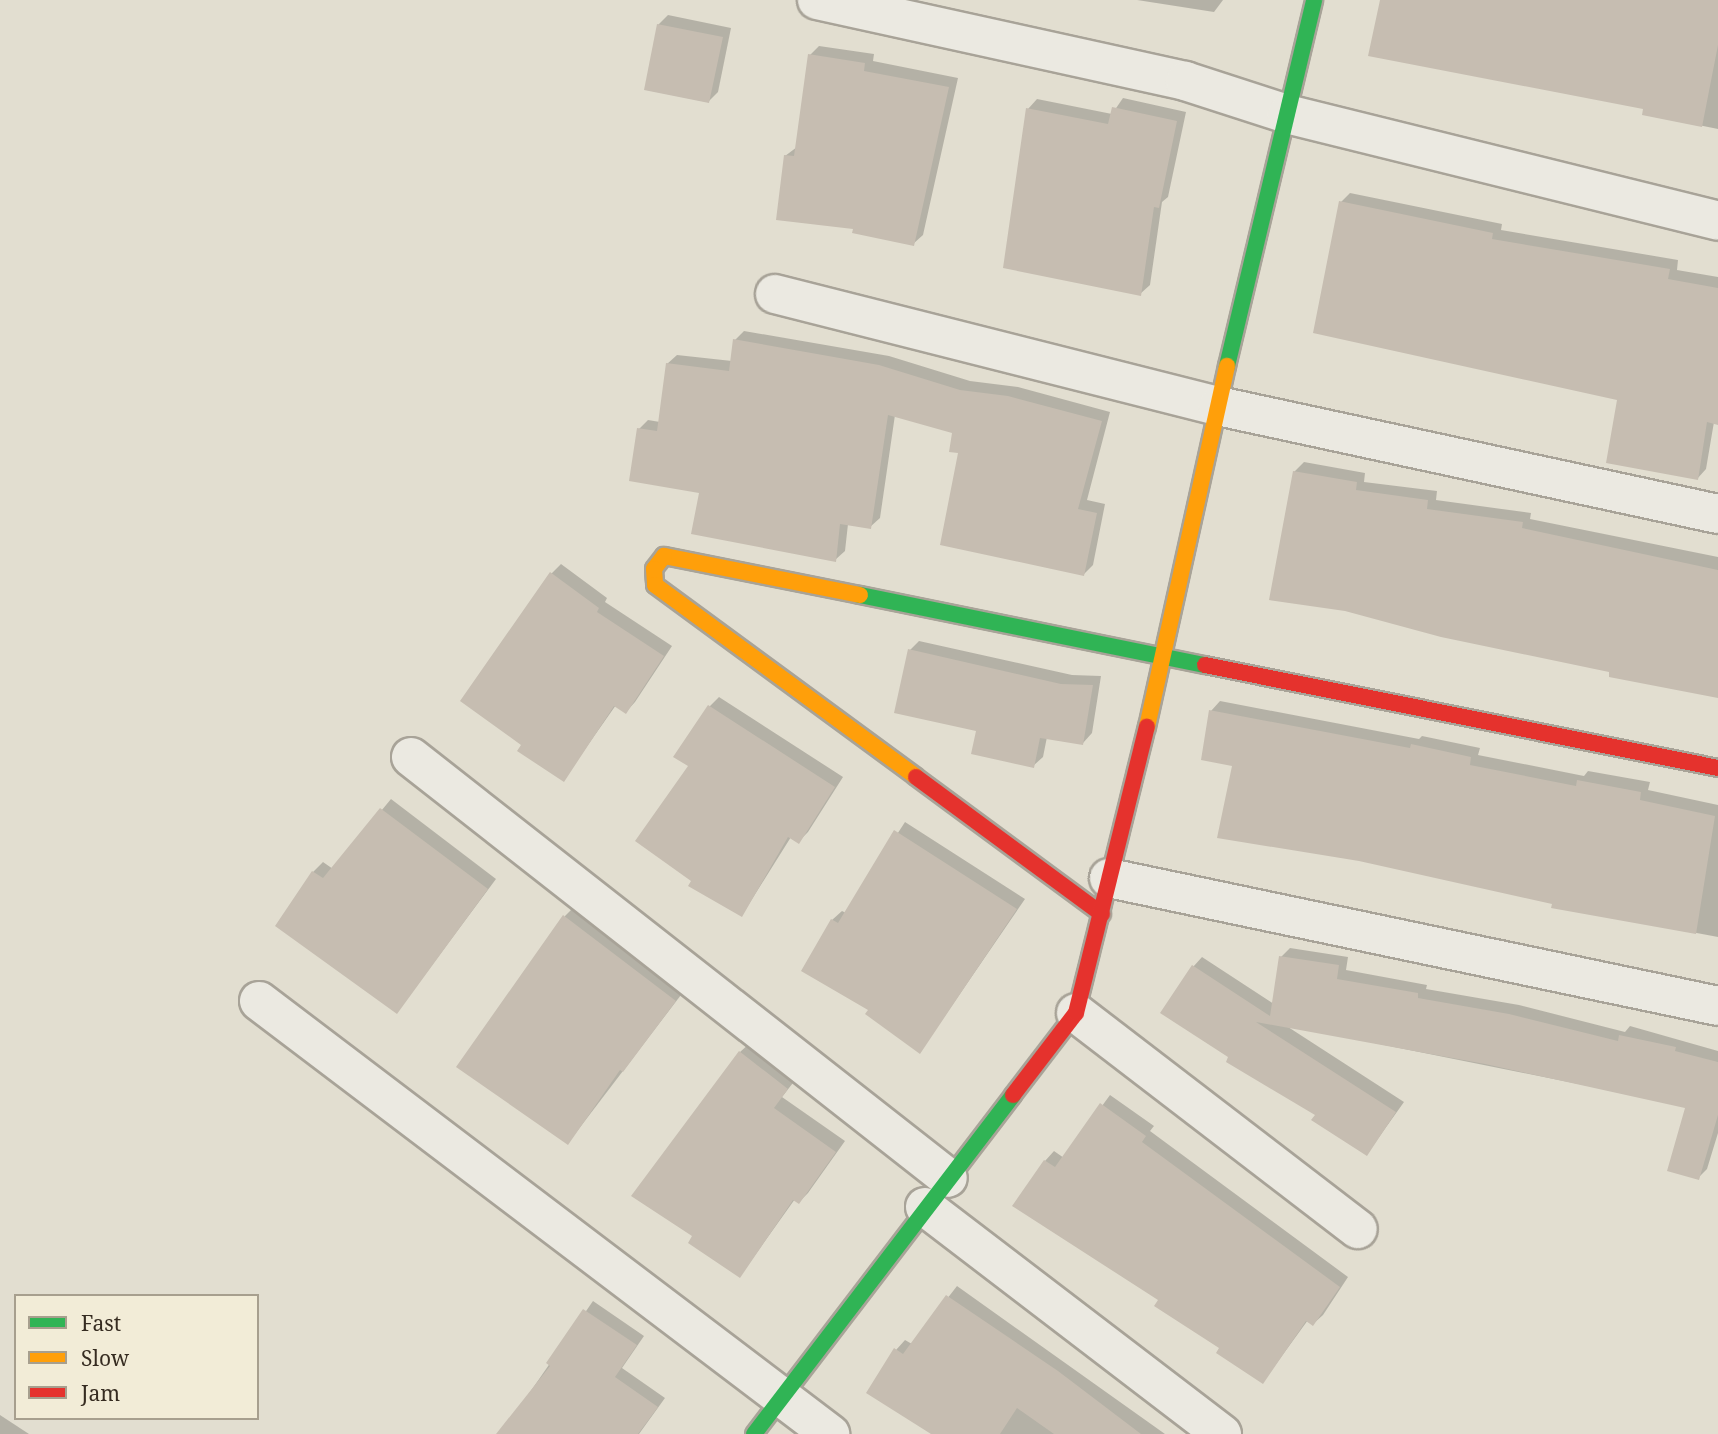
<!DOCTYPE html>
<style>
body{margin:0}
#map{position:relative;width:1718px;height:1434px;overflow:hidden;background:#e2ded0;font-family:"Noto Serif",serif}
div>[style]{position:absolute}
.shadow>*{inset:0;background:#0003}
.building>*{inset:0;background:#c6bdb1}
.roads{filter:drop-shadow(2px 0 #a8a398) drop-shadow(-2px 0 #a8a398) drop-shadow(0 2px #a8a398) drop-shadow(0 -2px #a8a398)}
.street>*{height:38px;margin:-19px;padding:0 19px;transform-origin:19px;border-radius:19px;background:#ebe9e1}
.fast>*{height:16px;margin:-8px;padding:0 8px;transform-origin:8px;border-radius:8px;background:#30b455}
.slow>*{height:16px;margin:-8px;padding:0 8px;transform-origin:8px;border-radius:8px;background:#ff9f0a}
.jam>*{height:16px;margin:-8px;padding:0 8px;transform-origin:8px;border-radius:8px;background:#e5322d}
span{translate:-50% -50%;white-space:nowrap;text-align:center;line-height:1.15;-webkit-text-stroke:7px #f2ecd7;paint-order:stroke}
.legend{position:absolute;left:14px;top:1294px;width:245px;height:126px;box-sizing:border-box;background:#f2ecd7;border:2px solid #a79f8e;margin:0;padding:9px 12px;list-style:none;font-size:21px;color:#362c21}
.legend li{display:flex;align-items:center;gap:14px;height:35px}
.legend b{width:35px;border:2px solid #a79f8e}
</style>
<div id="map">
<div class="shadow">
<div style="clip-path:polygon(1137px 0,1223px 0,1214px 12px)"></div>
<div style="clip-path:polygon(1381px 0,1718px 0,1718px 129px,1644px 114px,1645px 107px)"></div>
<div style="clip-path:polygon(668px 15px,731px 28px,718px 92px,709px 101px,658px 25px)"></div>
<div style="clip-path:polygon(819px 46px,874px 54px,873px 61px,958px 78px,923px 235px,913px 244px,855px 228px,785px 156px,797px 147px,810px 55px)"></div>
<div style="clip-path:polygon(1123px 98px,1186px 112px,1168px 197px,1162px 202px,1150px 285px,1140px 294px,1028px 109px,1037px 99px,1112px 114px)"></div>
<div style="clip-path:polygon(1350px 193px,1502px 224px,1501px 230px,1678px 260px,1677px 270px,1718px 277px,1718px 423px,1714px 422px,1706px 469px,1697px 479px,1619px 398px,1341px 202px)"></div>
<div style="clip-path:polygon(744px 331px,889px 356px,970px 381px,1018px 387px,1110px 412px,1087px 500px,1105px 504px,1093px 565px,1084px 574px,960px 452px,954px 432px,895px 415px,880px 518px,870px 527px,848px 524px,845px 551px,835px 560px,701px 491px,639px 429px,648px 420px,660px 422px,667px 364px,677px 355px,732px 361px,735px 340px)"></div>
<div style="clip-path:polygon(1304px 462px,1365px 473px,1364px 482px,1437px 491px,1436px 500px,1531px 513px,1530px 519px,1718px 557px,1718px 696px,1611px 670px,1294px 472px)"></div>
<div style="clip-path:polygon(561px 564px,607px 598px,605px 602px,672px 646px,635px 702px,626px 712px,616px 705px,564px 779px,523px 745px,551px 574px)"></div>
<div style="clip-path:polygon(919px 641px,1072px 675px,1101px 676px,1092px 733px,1083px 743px,1047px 737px,1043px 757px,1033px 766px,978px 730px,910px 650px)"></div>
<div style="clip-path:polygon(719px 697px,843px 777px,808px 832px,799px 841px,791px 837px,742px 915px,693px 880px,690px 766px,710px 706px)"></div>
<div style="clip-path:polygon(1220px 701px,1419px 739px,1422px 736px,1480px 748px,1478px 755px,1584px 776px,1588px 771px,1650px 782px,1648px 790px,1718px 805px,1718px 937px,1553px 906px,1554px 902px,1235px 764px,1211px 711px)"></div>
<div style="clip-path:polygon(391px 799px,496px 879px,397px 1012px,277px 926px,313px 872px,323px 862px,333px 869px)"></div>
<div style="clip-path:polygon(905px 822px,1025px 899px,920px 1052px,832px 920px,842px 911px,846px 913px)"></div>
<div style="clip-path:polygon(574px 907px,684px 991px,568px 1143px,565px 916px)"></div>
<div style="clip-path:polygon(1290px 948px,1348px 957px,1346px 970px,1427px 985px,1426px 989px,1519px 1005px,1625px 1032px,1630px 1026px,1718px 1051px,1718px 1133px,1707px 1169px,1698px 1178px,1688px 1106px,1285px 1025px,1404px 1102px,1367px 1154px,1317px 1114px,1231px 1057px,1193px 967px,1202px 957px,1274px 1004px,1281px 957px)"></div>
<div style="clip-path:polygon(750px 1043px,796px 1079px,782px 1097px,845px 1141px,808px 1193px,799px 1202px,795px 1199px,740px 1276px,695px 1236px,740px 1052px)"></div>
<div style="clip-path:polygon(1110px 1095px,1154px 1126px,1150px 1131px,1348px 1277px,1323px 1315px,1313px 1324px,1308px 1320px,1263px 1382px,1161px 1300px,1045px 1161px,1054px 1151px,1064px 1158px)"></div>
<div style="clip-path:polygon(957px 1286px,1165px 1434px,933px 1434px,896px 1350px,905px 1340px,912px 1344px)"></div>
<div style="clip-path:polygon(593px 1301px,644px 1336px,622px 1368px,665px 1398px,639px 1434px,501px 1434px)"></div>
<div style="clip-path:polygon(0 1415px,29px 1434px,0 1434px)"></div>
</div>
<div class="building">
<div style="clip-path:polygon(1380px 0,1718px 0,1718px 45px,1702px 127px,1642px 115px,1643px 109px,1368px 56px)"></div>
<div style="clip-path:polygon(657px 24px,723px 37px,709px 103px,644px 90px)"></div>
<div style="clip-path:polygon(808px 54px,865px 63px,864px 71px,949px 87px,914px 246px,852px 233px,853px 229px,776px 220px,784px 155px,794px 156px)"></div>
<div style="clip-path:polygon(1112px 107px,1177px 121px,1159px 208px,1154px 207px,1141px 296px,1003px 268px,1026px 108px,1108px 124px)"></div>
<div style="clip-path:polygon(1339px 201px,1493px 233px,1492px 239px,1670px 269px,1668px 279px,1718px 288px,1718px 425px,1707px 422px,1698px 480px,1606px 463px,1617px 400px,1313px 333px)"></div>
<div style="clip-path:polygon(733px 339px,879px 365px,960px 390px,1008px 396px,1102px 421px,1078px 509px,1097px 513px,1084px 576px,940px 545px,958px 453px,949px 452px,952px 433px,888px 415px,871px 529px,840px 524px,836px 562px,691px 534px,699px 493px,629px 481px,637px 428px,657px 431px,666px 363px,729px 371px)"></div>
<div style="clip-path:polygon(1293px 471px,1357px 482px,1356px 490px,1428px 500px,1427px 509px,1523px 522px,1522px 528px,1718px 570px,1718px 698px,1609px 677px,1609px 672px,1441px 637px,1345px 611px,1269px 600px)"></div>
<div style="clip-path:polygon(550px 572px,599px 608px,597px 612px,664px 656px,626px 714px,614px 706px,564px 782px,517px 751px,521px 745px,460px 701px)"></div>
<div style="clip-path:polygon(908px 649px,1061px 684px,1093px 685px,1083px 745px,1040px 738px,1034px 768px,971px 754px,976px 731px,894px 713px)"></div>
<div style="clip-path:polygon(708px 705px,835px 787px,799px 844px,788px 837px,742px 917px,688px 886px,691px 881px,635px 841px,688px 766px,673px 757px)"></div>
<div style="clip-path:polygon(1209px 710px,1410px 748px,1411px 744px,1471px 757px,1470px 765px,1576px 786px,1577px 780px,1641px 792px,1640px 800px,1715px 816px,1696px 934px,1551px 908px,1552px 904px,1359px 861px,1217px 838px,1232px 766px,1201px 760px)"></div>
<div style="clip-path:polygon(380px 808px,488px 889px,397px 1014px,275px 926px,312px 871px,323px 878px)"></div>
<div style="clip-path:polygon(894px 830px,1017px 909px,920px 1054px,865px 1014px,868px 1010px,801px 971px,831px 919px,838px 923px)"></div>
<div style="clip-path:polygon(563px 915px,676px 1001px,623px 1072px,620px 1070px,568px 1145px,456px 1067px)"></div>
<div style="clip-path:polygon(1279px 956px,1339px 965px,1337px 979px,1418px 993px,1418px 998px,1509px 1014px,1618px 1041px,1619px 1035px,1676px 1047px,1675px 1051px,1718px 1062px,1718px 1115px,1699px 1180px,1667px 1171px,1685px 1108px,1485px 1064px,1256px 1022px,1396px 1112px,1367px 1156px,1311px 1120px,1315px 1115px,1226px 1062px,1228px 1057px,1160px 1013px,1192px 965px,1270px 1016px)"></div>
<div style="clip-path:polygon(739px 1051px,788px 1089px,774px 1108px,836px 1152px,799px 1204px,793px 1200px,740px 1278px,688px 1243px,692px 1236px,631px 1196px)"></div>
<div style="clip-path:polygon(1100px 1103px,1146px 1136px,1142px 1142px,1340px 1287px,1313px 1326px,1306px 1321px,1263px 1384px,1216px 1353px,1219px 1348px,1154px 1306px,1158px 1300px,1012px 1206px,1044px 1160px,1055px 1167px)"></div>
<div style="clip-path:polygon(946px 1295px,1058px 1371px,1141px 1434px,1054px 1434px,1017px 1408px,1000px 1434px,931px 1434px,866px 1393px,894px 1348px,903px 1354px)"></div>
<div style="clip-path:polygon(583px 1309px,637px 1345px,615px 1377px,658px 1407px,638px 1434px,496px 1434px,550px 1366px,546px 1363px)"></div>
</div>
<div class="roads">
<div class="street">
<div style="left:817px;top:0;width:377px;rotate:12.4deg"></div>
<div style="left:1185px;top:81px;width:107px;rotate:17.9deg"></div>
<div style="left:1287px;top:114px;width:444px;rotate:13.9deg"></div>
<div style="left:775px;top:294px;width:457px;rotate:14.2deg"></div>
<div style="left:1218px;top:406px;width:512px;rotate:12.19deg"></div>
<div style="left:411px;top:757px;width:682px;rotate:38.1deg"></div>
<div style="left:1109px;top:878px;width:622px;rotate:11.87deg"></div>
<div style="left:259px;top:1001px;width:717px;rotate:37.17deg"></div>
<div style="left:1076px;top:1013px;width:355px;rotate:37.5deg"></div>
<div style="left:925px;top:1207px;width:374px;rotate:37.4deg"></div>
</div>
<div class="fast">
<div style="left:1227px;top:366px;width:376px;rotate:-76.6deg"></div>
<div style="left:860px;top:595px;width:352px;rotate:11.5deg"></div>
<div style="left:754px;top:1434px;width:427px;rotate:-52.6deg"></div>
</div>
<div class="slow">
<div style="left:860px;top:595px;width:200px;rotate:-168.7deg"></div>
<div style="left:664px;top:556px;width:16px;rotate:128deg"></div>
<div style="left:654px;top:569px;width:16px;rotate:86deg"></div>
<div style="left:655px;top:585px;width:324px;rotate:36.3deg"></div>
<div style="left:1147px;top:727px;width:370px;rotate:-77.5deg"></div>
</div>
<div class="jam">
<div style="left:1205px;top:665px;width:523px;rotate:11.35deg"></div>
<div style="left:916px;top:777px;width:231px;rotate:36.4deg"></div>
<div style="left:1013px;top:1095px;width:103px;rotate:-52.5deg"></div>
<div style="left:1076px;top:1013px;width:295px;rotate:-76.1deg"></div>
</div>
</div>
<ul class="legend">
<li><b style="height:9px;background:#30b455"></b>Fast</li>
<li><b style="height:9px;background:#ff9f0a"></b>Slow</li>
<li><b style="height:9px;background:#e5322d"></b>Jam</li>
</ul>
</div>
